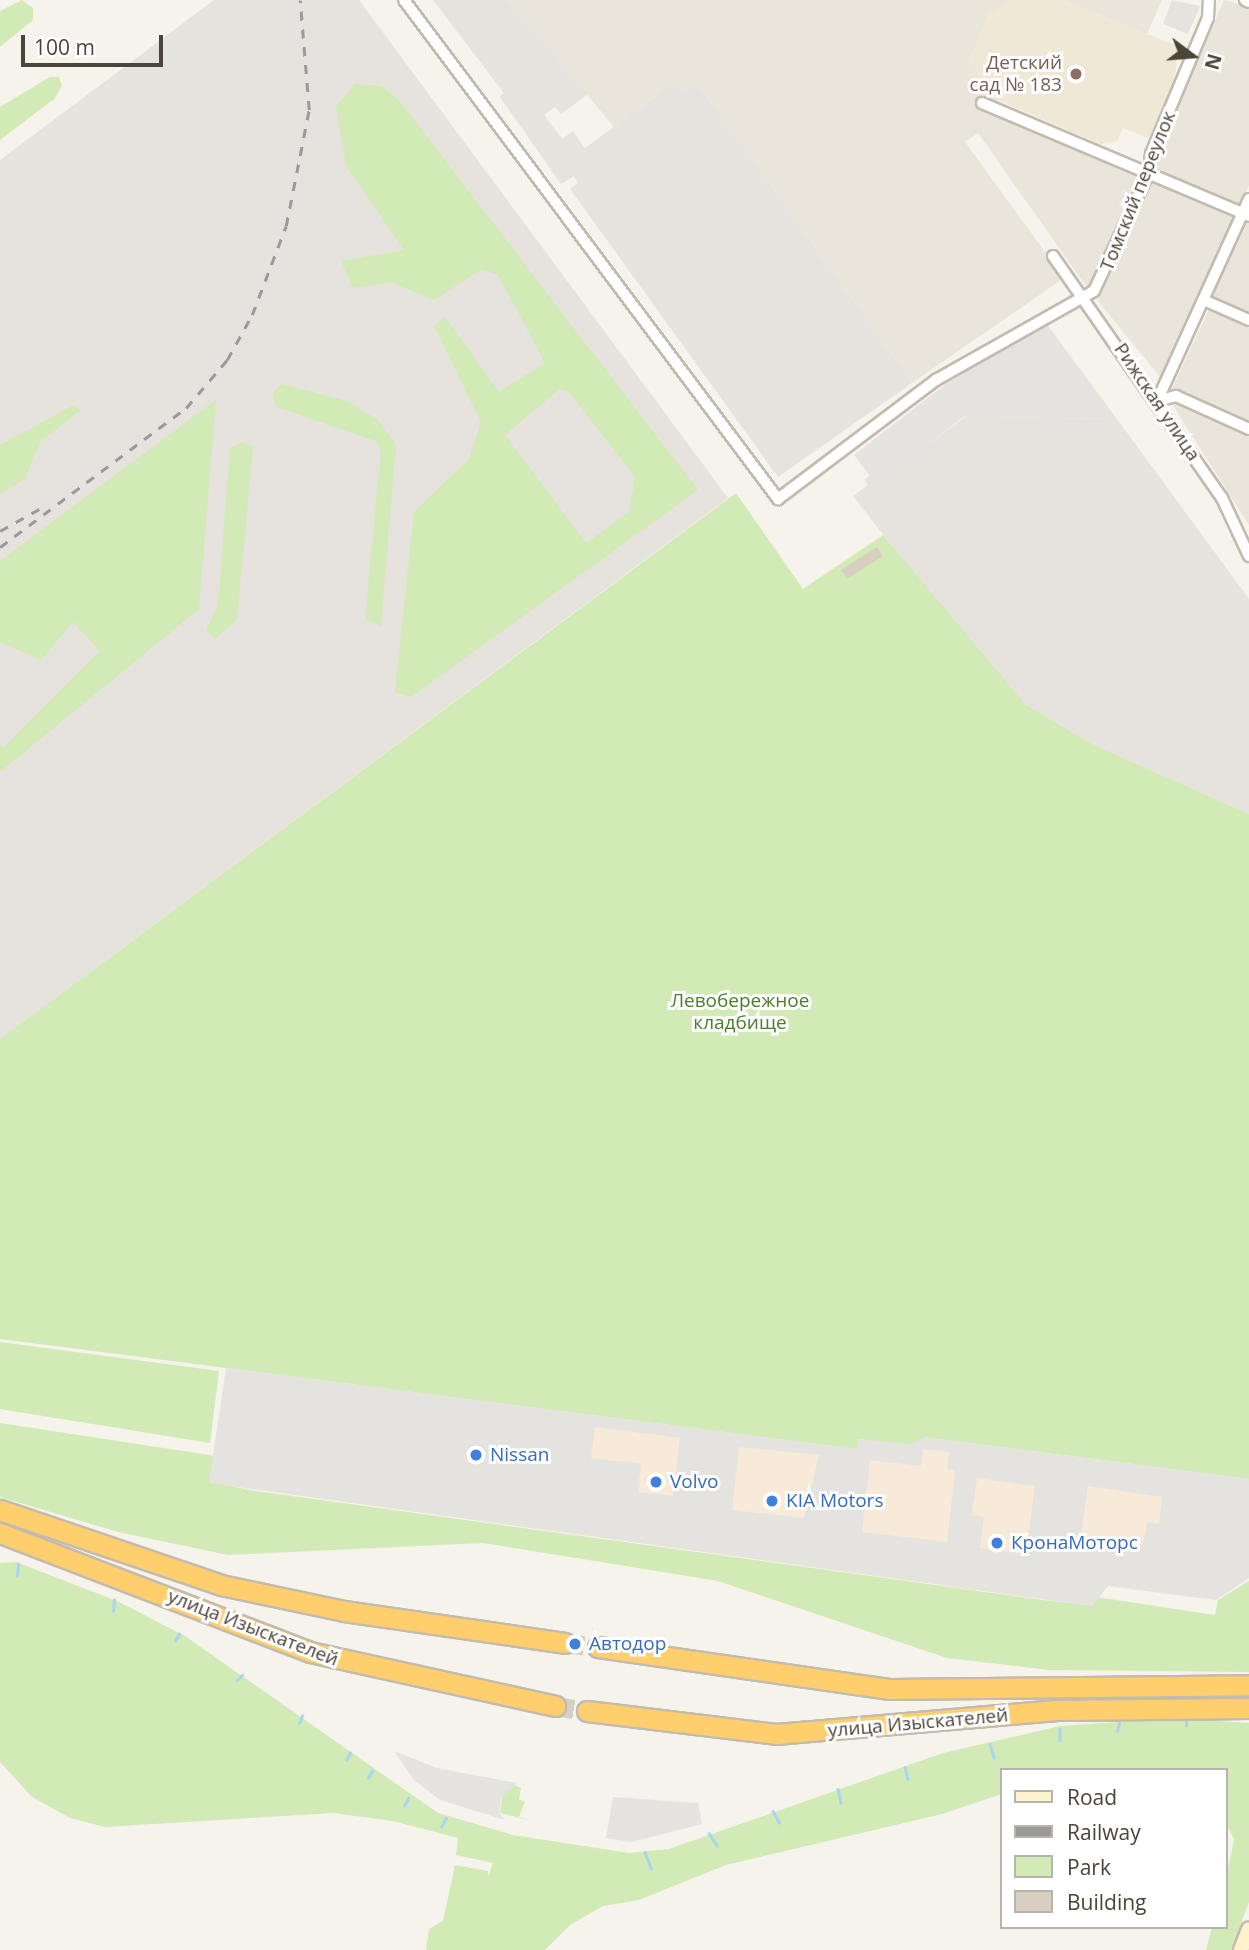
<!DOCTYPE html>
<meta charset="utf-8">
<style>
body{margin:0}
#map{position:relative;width:1249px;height:1950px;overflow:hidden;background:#f6f3ec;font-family:"Open Sans",sans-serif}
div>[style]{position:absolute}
.residential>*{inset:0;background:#eae5da}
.commercial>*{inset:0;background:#f7ead8}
.industrial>*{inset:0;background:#e6e2dd}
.education>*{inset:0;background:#efe8d6}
.green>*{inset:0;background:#d2eab5}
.parking>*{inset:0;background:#e5e3e0}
.stream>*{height:2.5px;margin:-1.25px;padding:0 1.25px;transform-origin:1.25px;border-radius:1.25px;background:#a9d4f2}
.building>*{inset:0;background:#d8cfc1}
.highway-tunnel>*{height:19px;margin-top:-9.5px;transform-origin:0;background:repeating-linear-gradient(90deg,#d4d0c8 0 19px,transparent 0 29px)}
.roads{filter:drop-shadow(2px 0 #c2bbae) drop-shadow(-2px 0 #c2bbae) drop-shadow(0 2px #c2bbae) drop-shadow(0 -2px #c2bbae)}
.street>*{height:10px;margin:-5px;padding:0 5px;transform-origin:5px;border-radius:5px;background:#fff}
.secondary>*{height:14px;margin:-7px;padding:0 7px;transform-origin:7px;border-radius:7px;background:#fff3cd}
.highway>*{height:19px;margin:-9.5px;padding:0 9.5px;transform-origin:9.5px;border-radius:9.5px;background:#ffcf6e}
.rail>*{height:2.5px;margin-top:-1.25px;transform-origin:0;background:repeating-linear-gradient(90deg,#9a9a9a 0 9px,transparent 0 18px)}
.dots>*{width:19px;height:19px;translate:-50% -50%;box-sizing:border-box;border:4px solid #fff;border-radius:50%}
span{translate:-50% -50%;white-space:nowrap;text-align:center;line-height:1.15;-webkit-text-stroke:6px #fff;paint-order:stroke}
.education-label{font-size:19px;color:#785e54}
.right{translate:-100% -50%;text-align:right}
.street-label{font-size:19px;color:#4b4439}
.park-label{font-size:19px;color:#4a7f2a}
.shop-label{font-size:19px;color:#366cbe}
.left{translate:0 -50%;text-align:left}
.legend{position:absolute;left:1000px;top:1768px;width:228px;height:161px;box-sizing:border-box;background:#fff;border:2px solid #b7b4b0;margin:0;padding:9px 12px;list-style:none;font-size:21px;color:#4b4439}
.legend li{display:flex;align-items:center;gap:14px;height:35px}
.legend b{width:35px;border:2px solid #b7b4b0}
.north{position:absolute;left:1158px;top:21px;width:70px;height:70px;-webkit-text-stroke:5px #fff;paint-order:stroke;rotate:106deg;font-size:19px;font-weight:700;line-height:28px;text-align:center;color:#4b4439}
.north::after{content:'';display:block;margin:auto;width:24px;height:32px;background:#4b4439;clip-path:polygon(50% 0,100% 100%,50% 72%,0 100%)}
.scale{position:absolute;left:21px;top:35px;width:142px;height:32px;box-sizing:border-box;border:4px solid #4b4439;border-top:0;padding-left:9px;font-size:21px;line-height:24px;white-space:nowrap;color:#4b4439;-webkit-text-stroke:5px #fff;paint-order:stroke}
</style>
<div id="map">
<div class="residential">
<div style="clip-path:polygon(508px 0,1009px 0,988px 15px,969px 62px,998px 100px,986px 111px,1141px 177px,1096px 282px,1088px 289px,978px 133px,965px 142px,1064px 278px,912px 383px,698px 84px,680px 91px,674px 83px,614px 127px)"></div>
<div style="clip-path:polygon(1063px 0,1162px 0,1147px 34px)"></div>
<div style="clip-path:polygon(1224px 0,1249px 7px,1249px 185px,1240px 204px,1152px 169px)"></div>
<div style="clip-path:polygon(1151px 180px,1235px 216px,1161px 378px,1098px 301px)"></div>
<div style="clip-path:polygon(1247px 223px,1249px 224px,1249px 317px,1211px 300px)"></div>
<div style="clip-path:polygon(1209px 309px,1249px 328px,1249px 421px,1172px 389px)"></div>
<div style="clip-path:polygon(1174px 399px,1249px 432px,1249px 525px,1172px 404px)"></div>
</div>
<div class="commercial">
<div style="clip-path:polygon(226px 1368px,1249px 1479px,1249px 1578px,1216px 1600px,1108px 1586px,1092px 1606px,209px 1483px)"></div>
</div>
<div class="industrial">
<div style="clip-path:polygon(214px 0,359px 0,728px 498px,0 1039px,0 160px)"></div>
<div style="clip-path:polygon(433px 0,508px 0,588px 94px,561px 114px,555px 107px,544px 115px,562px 139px,573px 131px,585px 148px,674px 83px,680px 91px,698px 84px,912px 383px,778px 477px,570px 189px,578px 183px,574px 176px,561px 184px,500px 97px,504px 93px)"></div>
<div style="clip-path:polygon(1172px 0,1200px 6px,1188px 34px,1163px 24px)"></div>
<div style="clip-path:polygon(960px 406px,983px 406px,983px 417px,1117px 419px,1249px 599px,1249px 814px,1092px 744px,1025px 704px,969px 644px,853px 496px,868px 485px,864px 480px,870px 476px,876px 483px,965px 417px)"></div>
</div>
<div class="education">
<div style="clip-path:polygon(1009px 0,1063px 0,1177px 46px,1175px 85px,1153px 140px,1123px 128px,1117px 141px,1100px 144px,998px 100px,969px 63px,988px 15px)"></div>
</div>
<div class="green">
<div style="clip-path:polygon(22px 0,33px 8px,33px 20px,0 47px,0 11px)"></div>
<div style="clip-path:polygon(50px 77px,59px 77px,62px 86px,54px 99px,0 140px,0 107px)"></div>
<div style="clip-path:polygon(evenodd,355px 84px,381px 86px,398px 99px,698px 490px,411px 697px,395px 692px,414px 512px,469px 459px,481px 422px,434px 326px,445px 317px,499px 392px,545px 363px,498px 275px,482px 269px,434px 300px,390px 282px,353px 288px,341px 261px,404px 250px,346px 166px,336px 106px,355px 84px,560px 389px,569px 392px,635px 477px,629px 512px,586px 543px,505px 435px,560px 389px)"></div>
<div style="clip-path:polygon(281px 384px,347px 401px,378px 420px,396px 444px,381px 626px,365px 619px,381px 450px,376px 441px,276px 407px,273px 393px)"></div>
<div style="clip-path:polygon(216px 400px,199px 609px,0 772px,0 744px,3px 748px,100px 651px,73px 622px,41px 660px,0 642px,0 561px)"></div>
<div style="clip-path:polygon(72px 406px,81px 410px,40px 442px,25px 479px,0 494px,0 445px)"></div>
<div style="clip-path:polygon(242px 442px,253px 447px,237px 619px,215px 639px,206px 630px,218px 605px,230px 448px)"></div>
<div style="clip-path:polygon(736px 493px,803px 589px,883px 535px,1025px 704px,1092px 744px,1249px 814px,1249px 1479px,924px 1437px,911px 1445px,859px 1439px,857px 1449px,0 1339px,0 1039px)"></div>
<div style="clip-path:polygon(0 1342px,219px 1371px,210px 1443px,0 1409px)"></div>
<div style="clip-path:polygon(0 1423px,216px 1456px,212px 1482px,249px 1490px,1043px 1600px,1086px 1605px,1096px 1597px,1215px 1615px,1218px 1600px,1249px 1581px,1249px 1672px,1049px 1670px,947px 1658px,718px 1581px,483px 1543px,228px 1555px,118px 1532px,0 1497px)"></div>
<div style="clip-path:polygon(16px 1562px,117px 1601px,185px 1636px,438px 1813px,513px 1835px,629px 1853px,669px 1849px,943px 1753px,1060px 1726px,1177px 1718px,1249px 1723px,1249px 1902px,1231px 1950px,1206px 1950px,1212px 1927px,1226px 1927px,1226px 1879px,1234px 1839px,1226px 1823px,1226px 1770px,1002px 1770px,1002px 1794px,942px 1814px,726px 1865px,639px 1900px,603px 1906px,570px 1925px,545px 1950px,426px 1950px,429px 1929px,443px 1921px,455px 1865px,488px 1871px,488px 1877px,493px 1863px,456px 1855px,458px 1838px,393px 1821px,333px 1813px,105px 1827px,70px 1818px,32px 1797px,0 1762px,0 1563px)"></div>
<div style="clip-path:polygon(512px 1784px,521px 1788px,519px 1800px,525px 1801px,519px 1817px,532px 1821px,500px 1813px,502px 1796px)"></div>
</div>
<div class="parking">
<div style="clip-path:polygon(1040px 326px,1048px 326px,1117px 419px,983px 417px,983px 406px,961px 406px,965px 416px,876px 484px,854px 455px,947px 383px)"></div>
<div style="clip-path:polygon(evenodd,226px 1368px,857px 1449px,858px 1439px,910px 1445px,924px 1437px,1249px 1479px,1249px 1578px,1216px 1600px,1108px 1586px,1092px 1606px,209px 1483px,226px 1368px,595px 1427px,680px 1438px,673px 1496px,638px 1492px,641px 1464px,591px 1458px,595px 1427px,226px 1368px,739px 1447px,819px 1455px,804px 1518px,732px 1510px,739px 1447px,226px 1368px,923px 1449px,949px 1452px,947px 1469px,955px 1470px,947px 1542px,862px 1532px,870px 1460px,921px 1466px,923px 1449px,226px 1368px,977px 1478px,1035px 1486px,1026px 1554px,980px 1548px,984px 1517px,972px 1515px,977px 1478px,226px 1368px,1088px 1486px,1162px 1497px,1159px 1524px,1147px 1522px,1143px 1545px,1081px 1536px,1088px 1486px)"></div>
<div style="clip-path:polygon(394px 1751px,437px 1768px,517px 1783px,501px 1797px,499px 1813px,505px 1820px,440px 1800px,414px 1780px)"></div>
<div style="clip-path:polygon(613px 1797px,698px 1803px,702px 1824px,632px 1842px,606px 1838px)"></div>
</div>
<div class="stream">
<div style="left:17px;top:1576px;width:12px;rotate:-85deg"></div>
<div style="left:113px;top:1611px;width:11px;rotate:-85deg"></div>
<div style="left:175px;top:1641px;width:8px;rotate:-60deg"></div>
<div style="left:237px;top:1680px;width:7px;rotate:-45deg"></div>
<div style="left:299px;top:1723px;width:8px;rotate:-67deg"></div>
<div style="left:1186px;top:1726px;width:10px;rotate:-90deg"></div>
<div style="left:1060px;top:1729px;width:11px;rotate:90deg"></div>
<div style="left:1117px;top:1731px;width:8px;rotate:-76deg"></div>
<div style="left:990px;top:1744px;width:14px;rotate:73deg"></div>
<div style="left:346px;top:1760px;width:8px;rotate:-60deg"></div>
<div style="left:905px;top:1767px;width:12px;rotate:76deg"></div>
<div style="left:368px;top:1778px;width:8px;rotate:-60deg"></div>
<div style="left:838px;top:1789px;width:14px;rotate:78deg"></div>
<div style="left:404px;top:1806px;width:9px;rotate:-63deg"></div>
<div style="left:773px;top:1811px;width:13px;rotate:61deg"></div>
<div style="left:441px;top:1827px;width:10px;rotate:-61deg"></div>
<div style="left:709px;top:1833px;width:15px;rotate:58deg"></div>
<div style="left:645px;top:1852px;width:17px;rotate:69deg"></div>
</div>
<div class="building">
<div style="clip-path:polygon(877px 547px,883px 556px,847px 579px,841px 570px)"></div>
</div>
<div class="highway-tunnel">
<div style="left:565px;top:1643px;width:33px;rotate:7deg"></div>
<div style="left:555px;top:1706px;width:32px;rotate:9deg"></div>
</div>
<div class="roads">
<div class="street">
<div style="left:404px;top:0;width:624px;rotate:53.15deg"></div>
<div style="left:778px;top:499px;width:198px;rotate:-37deg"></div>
<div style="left:936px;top:380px;width:181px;rotate:-29.4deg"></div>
<div style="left:1094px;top:291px;width:131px;rotate:-65.2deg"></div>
<div style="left:1149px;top:172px;width:18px;rotate:-84deg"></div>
<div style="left:1151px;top:154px;width:147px;rotate:-67.3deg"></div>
<div style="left:1208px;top:18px;width:18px;rotate:-87deg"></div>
<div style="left:1245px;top:0;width:4px;rotate:27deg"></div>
<div style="left:982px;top:103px;width:290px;rotate:22.9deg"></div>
<div style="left:1053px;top:256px;width:295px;rotate:55.1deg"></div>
<div style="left:1222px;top:498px;width:64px;rotate:65deg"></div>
<div style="left:1206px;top:301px;width:47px;rotate:23.8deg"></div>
<div style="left:1157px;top:401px;width:222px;rotate:-65.5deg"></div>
<div style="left:1157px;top:401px;width:20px;rotate:-15deg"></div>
<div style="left:1176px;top:396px;width:80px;rotate:24.3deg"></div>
</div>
<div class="secondary">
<div style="left:1241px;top:1950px;width:22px;rotate:-69deg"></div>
</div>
<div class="highway">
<div style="left:0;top:1510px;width:233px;rotate:18.7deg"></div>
<div style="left:221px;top:1585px;width:126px;rotate:11.9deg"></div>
<div style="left:344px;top:1611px;width:223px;rotate:8.2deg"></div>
<div style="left:0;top:1533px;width:332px;rotate:21deg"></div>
<div style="left:310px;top:1652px;width:251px;rotate:12.4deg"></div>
<div style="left:598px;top:1647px;width:295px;rotate:8.2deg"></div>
<div style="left:890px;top:1689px;width:359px;rotate:-0.6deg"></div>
<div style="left:587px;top:1711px;width:190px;rotate:6.9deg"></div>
<div style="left:776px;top:1734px;width:282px;rotate:-4.9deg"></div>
<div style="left:1057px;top:1710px;width:192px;rotate:-0.6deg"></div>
</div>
</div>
<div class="rail">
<div style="left:0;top:531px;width:47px;rotate:-29.3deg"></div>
<div style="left:0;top:547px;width:232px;rotate:-36.8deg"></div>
<div style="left:186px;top:408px;width:63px;rotate:-49.5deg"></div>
<div style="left:227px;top:360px;width:51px;rotate:-60.9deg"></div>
<div style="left:252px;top:315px;width:95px;rotate:-69.1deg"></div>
<div style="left:286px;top:226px;width:118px;rotate:-78.8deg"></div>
<div style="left:309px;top:110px;width:110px;rotate:-94.7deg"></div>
</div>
<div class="dots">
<div style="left:1076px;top:74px;background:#8d6e63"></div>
<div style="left:476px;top:1455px;background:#3f7fe0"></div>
<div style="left:656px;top:1482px;background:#3f7fe0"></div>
<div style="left:772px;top:1501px;background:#3f7fe0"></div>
<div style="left:997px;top:1543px;background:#3f7fe0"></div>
<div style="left:575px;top:1644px;background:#3f7fe0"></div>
</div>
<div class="education-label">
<span class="right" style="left:1062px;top:74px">Детский<br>сад № 183</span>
</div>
<div class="street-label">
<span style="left:1138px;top:191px;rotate:-68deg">Томский переулок</span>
<span style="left:1157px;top:402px;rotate:56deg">Рижская улица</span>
<span style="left:253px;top:1628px;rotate:21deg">улица Изыскателей</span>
<span style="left:918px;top:1723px;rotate:-5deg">улица Изыскателей</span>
</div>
<div class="park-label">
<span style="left:740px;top:1012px">Левобережное<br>кладбище</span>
</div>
<div class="shop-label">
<span class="left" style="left:490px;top:1455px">Nissan</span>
<span class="left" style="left:670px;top:1482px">Volvo</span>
<span class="left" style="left:786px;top:1501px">KIA Motors</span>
<span class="left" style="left:1011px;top:1543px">КронаМоторс</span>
<span class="left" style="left:589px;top:1644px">Автодор</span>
</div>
<ul class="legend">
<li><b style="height:9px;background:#fff3cd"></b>Road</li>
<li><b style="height:9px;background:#9a9a9a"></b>Railway</li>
<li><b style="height:19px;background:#d2eab5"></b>Park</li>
<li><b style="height:19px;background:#d8cfc1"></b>Building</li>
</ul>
<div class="north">N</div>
<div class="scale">100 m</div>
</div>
